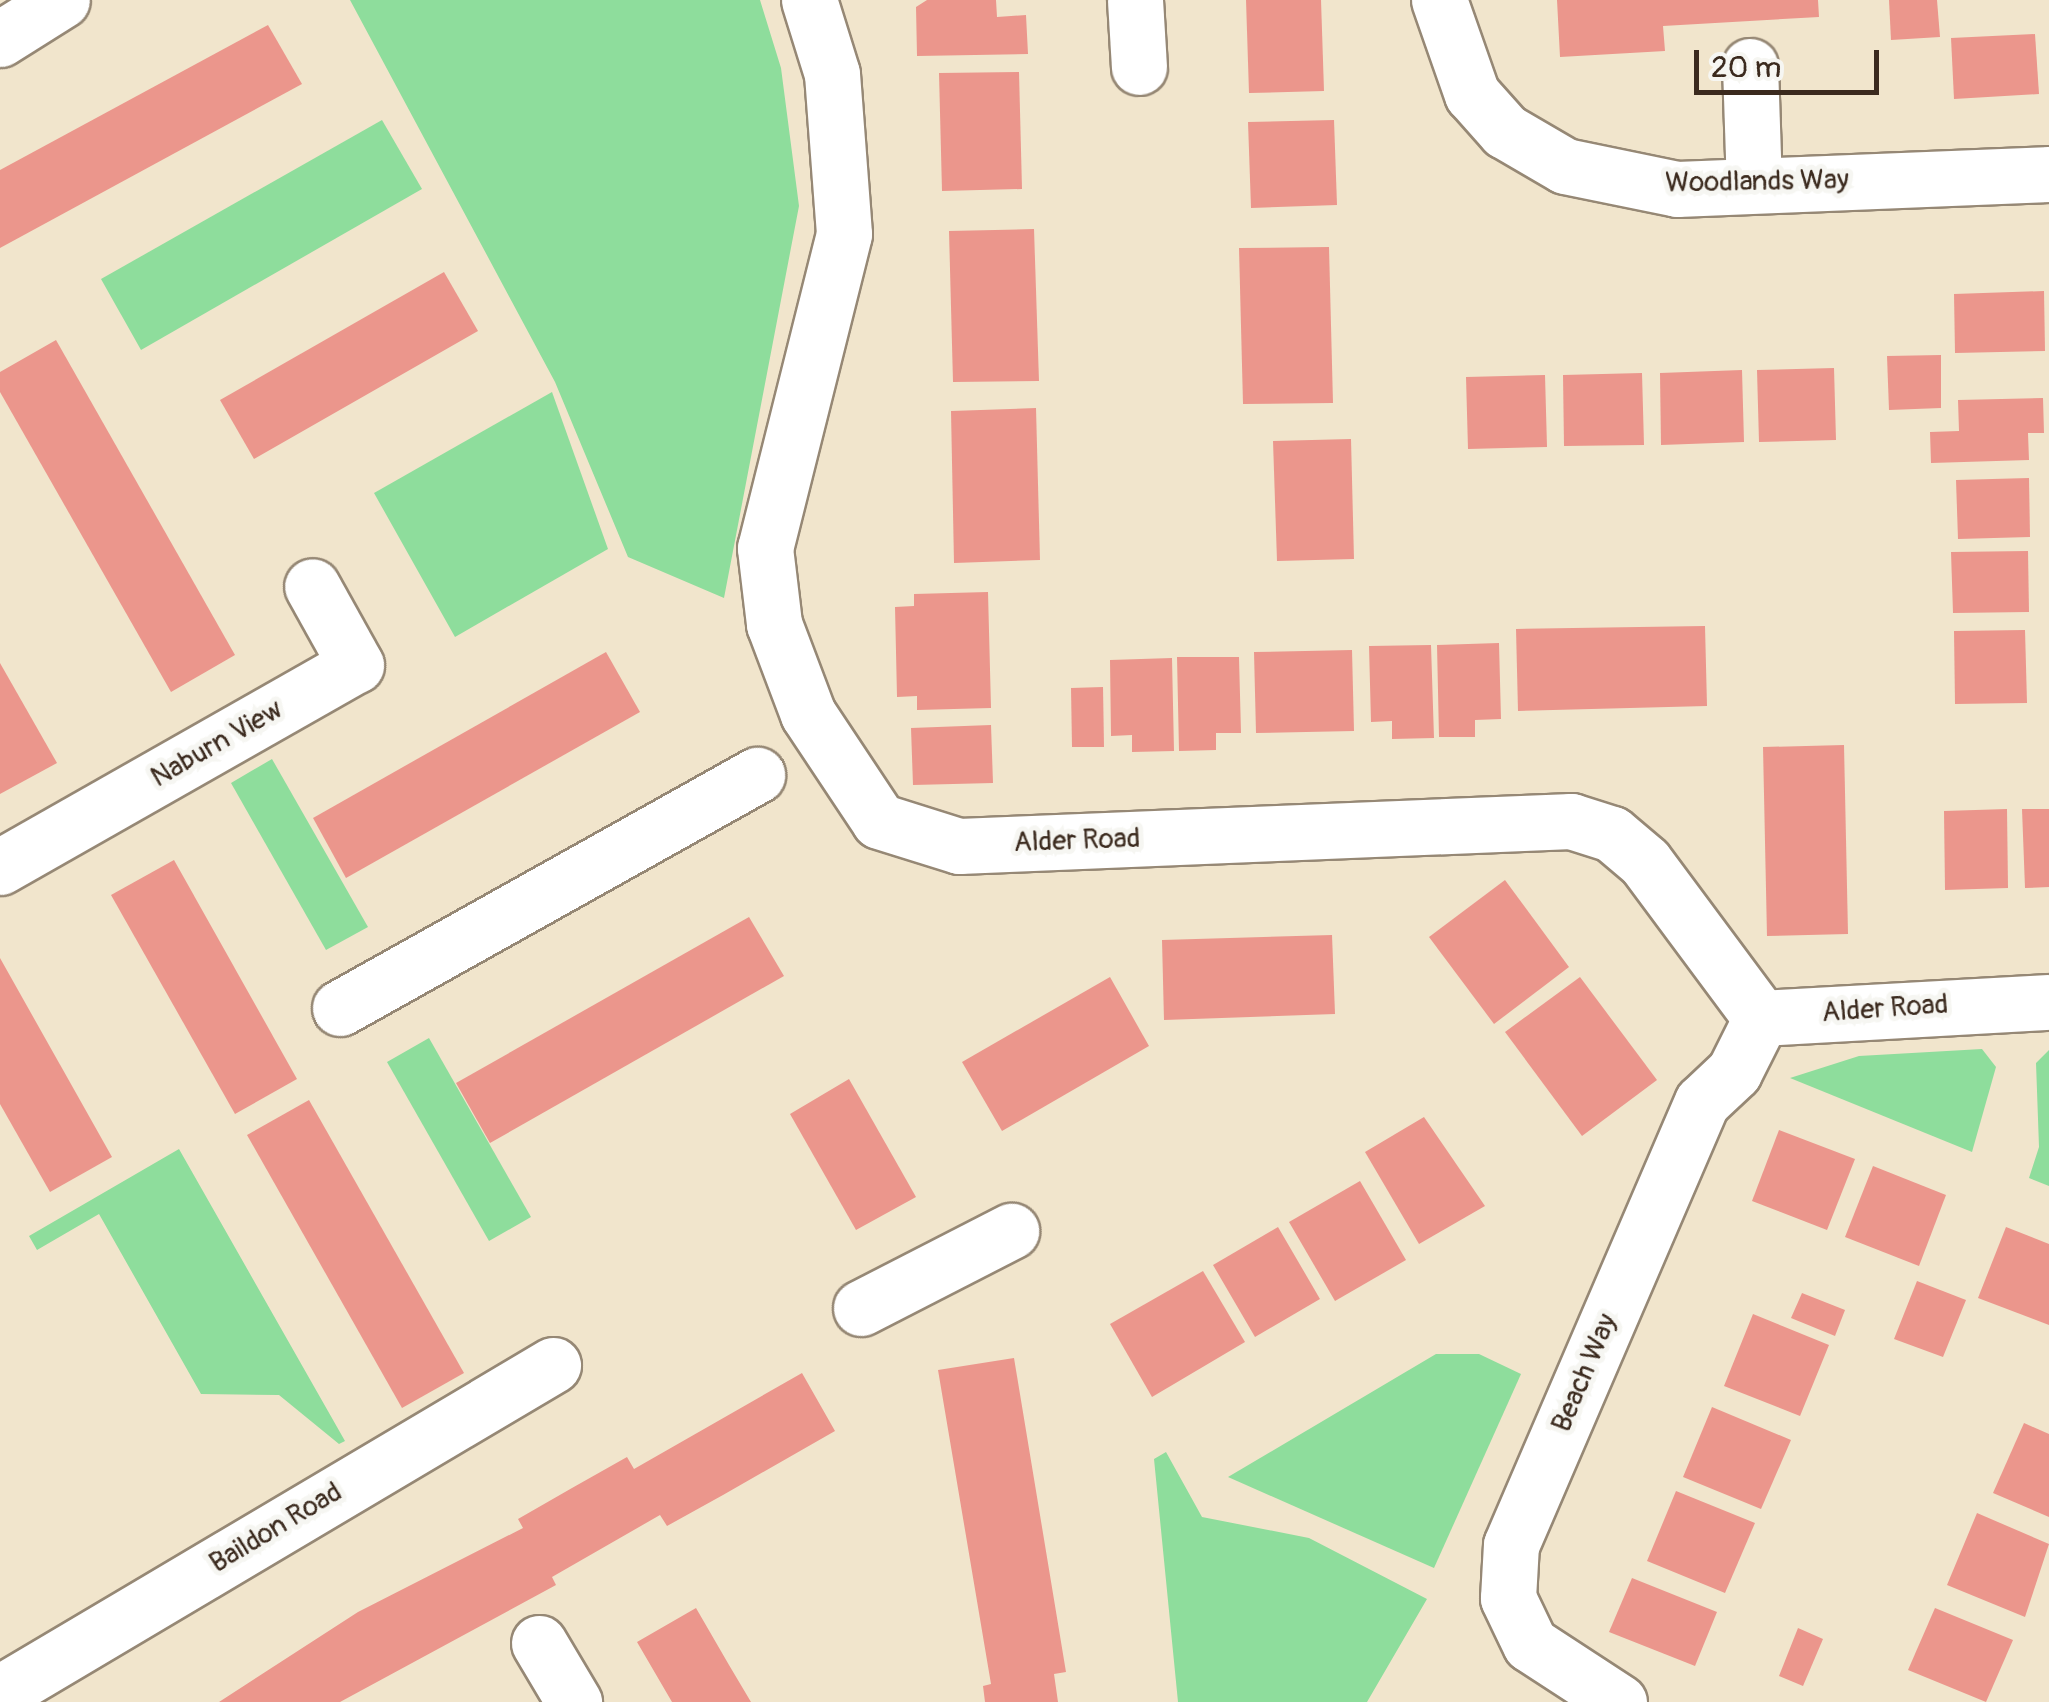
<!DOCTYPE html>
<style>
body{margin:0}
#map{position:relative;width:2049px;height:1702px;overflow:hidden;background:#f1e5cc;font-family:Pangolin,sans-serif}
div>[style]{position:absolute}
.green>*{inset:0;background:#8edd9c}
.building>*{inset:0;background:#eb968c}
.roads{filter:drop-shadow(2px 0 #968875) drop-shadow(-2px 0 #968875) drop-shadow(0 2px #968875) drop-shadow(0 -2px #968875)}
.minor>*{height:55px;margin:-27.5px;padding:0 27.5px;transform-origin:27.5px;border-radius:27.5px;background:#fff}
span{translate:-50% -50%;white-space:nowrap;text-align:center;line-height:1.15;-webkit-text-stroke:10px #f6f6f2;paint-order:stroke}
.street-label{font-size:28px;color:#3b2a1e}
.scale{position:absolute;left:1694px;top:50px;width:185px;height:45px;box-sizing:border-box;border:5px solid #3b2a1e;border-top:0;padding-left:12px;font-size:30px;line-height:35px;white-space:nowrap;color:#3b2a1e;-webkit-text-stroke:8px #f6f6f2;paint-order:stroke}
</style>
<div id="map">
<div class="green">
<div style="clip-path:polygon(350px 0,760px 0,781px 68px,799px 206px,724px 598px,628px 557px,555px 382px)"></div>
<div style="clip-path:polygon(382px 120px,422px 189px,141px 350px,101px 279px)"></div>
<div style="clip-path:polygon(552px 392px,608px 549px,455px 637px,374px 493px)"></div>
<div style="clip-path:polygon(272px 759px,368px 927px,326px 950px,231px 783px)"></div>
<div style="clip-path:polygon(429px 1038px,531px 1217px,489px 1241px,387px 1062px)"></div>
<div style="clip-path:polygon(1982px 1049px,1996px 1067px,1972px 1152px,1790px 1078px,1859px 1056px)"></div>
<div style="clip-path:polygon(2049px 1050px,2049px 1186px,2029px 1178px,2039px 1147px,2036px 1063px)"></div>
<div style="clip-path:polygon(179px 1149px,345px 1441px,339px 1444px,279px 1395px,201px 1394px,99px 1214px,37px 1250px,29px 1236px)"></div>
<div style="clip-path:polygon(1436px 1354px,1479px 1354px,1521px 1374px,1434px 1568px,1228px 1477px)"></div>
<div style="clip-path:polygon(1166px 1452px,1202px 1517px,1309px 1538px,1427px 1599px,1367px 1702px,1178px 1702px,1154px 1459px)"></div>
</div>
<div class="building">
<div style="clip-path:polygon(927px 0,996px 0,997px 17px,1026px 15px,1028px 54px,917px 56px,916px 7px)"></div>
<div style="clip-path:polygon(1246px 0,1321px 0,1324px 91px,1249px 93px)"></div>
<div style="clip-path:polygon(1557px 0,1818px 0,1819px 17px,1663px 26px,1665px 51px,1560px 57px)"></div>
<div style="clip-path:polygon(1889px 0,1937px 0,1940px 37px,1891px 40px)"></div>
<div style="clip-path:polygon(268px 25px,302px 84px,0 248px,0 170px)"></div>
<div style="clip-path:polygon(2035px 34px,2039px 94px,1954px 99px,1951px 38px)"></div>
<div style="clip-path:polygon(1019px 72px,1022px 189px,942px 191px,939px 73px)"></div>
<div style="clip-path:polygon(1334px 120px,1337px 205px,1251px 208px,1248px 122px)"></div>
<div style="clip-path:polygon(1034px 229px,1039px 381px,953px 382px,949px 231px)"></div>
<div style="clip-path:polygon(1329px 247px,1333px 403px,1243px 404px,1239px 248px)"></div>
<div style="clip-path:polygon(444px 272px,478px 331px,254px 459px,220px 400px)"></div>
<div style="clip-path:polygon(2044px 291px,2045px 351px,1955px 353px,1954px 294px)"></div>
<div style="clip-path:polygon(56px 340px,235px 655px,171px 692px,0 392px,0 372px)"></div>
<div style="clip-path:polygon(1941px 355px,1941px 408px,1889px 410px,1887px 356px)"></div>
<div style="clip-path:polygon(1834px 368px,1836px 440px,1759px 442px,1757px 370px)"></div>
<div style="clip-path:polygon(1742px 370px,1744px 442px,1661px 445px,1660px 373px)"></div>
<div style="clip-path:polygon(1642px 373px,1644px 445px,1564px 446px,1563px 375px)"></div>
<div style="clip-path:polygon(1545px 375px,1547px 447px,1468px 449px,1466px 377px)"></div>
<div style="clip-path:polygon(2043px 398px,2044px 433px,2028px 433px,2029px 460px,1931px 463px,1930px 432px,1959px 431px,1958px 400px)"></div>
<div style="clip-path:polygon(1036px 408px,1040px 560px,954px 563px,951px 411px)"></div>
<div style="clip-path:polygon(1351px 439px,1354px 559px,1277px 561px,1273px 441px)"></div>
<div style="clip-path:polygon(2029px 478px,2030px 537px,1958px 539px,1956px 480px)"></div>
<div style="clip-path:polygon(2028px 551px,2029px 612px,1953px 613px,1951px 552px)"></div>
<div style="clip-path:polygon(988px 592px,991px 708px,917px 710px,917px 696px,897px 697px,895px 607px,914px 606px,914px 594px)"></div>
<div style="clip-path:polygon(1705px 626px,1707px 706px,1518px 711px,1516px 629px)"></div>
<div style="clip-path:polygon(2025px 630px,2027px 703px,1955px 704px,1954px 631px)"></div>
<div style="clip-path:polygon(1499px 643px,1501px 719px,1475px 720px,1475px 737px,1439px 737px,1437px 645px)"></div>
<div style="clip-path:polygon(1431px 645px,1434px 738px,1392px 739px,1392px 721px,1371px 722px,1369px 646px)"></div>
<div style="clip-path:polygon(1352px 650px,1354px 731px,1256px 733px,1254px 652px)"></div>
<div style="clip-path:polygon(606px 652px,640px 712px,346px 878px,313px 818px)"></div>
<div style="clip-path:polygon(1177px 657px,1239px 657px,1241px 733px,1216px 733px,1216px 750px,1179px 751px)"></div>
<div style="clip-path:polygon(1172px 658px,1174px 751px,1132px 752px,1132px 735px,1111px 736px,1110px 660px)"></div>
<div style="clip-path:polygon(0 663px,57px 763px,0 794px)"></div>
<div style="clip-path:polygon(1103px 687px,1104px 747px,1072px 747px,1071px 688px)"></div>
<div style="clip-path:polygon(991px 725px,993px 783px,913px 785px,911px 728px)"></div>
<div style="clip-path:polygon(1844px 745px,1848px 934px,1767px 936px,1763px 747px)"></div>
<div style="clip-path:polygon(2007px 809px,2008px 888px,1945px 890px,1944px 811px)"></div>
<div style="clip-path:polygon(2022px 809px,2049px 809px,2049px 887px,2025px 888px)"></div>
<div style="clip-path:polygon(174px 860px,297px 1079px,235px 1114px,111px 895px)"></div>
<div style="clip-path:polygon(1505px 880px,1569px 967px,1494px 1024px,1429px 937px)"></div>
<div style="clip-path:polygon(749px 917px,784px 976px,490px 1143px,456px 1083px)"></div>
<div style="clip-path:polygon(1332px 935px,1335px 1014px,1164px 1020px,1162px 940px)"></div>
<div style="clip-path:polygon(0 958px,112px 1157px,50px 1192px,0 1104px)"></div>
<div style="clip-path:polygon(1110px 977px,1149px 1046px,1002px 1131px,962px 1062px)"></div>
<div style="clip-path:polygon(1580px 977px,1657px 1080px,1582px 1136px,1505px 1032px)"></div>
<div style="clip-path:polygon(849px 1079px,916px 1197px,856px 1230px,790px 1114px)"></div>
<div style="clip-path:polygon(309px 1100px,464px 1373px,402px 1408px,247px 1135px)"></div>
<div style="clip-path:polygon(1424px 1117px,1485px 1206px,1419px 1244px,1365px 1152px)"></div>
<div style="clip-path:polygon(1779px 1130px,1855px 1159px,1827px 1230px,1752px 1201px)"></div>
<div style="clip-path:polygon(1873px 1166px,1946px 1195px,1919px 1266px,1845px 1237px)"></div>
<div style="clip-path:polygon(1360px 1181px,1406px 1260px,1335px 1301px,1289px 1222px)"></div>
<div style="clip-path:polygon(1278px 1227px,1320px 1299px,1255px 1337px,1213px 1265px)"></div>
<div style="clip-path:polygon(2006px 1227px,2049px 1244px,2049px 1325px,1978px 1298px)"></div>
<div style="clip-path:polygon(1203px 1271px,1245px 1342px,1152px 1397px,1110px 1324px)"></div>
<div style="clip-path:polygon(1917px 1281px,1966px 1300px,1943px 1357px,1894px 1339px)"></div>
<div style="clip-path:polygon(1802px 1293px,1845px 1310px,1835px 1336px,1791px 1318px)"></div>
<div style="clip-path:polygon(1753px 1314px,1829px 1345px,1800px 1416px,1724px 1386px)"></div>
<div style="clip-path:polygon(1014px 1358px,1066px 1672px,1054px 1674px,1058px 1702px,985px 1702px,983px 1686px,991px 1684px,938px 1370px)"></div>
<div style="clip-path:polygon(802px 1373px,835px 1431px,723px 1495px,667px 1526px,660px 1515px,552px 1577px,556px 1585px,340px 1702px,219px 1702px,358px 1612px,523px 1528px,518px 1519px,572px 1488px,627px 1457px,634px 1469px)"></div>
<div style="clip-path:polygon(1712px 1407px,1791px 1440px,1761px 1509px,1683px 1477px)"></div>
<div style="clip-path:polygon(2024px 1423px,2049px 1434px,2049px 1517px,1993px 1493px)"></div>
<div style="clip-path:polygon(1676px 1491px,1755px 1523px,1725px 1593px,1647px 1561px)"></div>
<div style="clip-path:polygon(1977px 1513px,2049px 1544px,2025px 1617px,1947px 1585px)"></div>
<div style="clip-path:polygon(1632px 1578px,1717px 1612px,1695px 1666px,1609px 1632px)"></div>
<div style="clip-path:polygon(696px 1608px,729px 1665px,751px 1702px,672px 1702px,637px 1642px)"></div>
<div style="clip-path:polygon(1935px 1608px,2013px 1640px,1986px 1702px,1908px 1670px)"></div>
<div style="clip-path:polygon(1798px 1628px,1823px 1639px,1803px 1686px,1779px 1676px)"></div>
</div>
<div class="roads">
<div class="minor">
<div style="left:809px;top:0;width:77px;rotate:72.7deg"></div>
<div style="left:832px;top:74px;width:160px;rotate:85.7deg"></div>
<div style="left:844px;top:234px;width:324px;rotate:104.1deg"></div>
<div style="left:765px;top:548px;width:77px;rotate:83.2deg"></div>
<div style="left:774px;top:624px;width:96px;rotate:69.3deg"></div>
<div style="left:808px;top:714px;width:128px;rotate:56.4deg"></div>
<div style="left:879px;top:821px;width:84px;rotate:17.4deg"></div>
<div style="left:959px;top:846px;width:613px;rotate:-2.34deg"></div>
<div style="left:1571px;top:821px;width:43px;rotate:17.6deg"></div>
<div style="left:1612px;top:834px;width:43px;rotate:40.3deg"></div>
<div style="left:1645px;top:862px;width:194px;rotate:53.4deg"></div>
<div style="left:1135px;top:0;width:67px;rotate:86.6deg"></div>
<div style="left:1439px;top:0;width:100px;rotate:70.7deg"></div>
<div style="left:1472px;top:94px;width:50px;rotate:48.3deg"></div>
<div style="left:1505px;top:131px;width:69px;rotate:30.3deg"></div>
<div style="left:1565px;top:166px;width:114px;rotate:11.6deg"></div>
<div style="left:1677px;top:189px;width:372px;rotate:-2.3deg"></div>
<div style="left:0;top:39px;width:73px;rotate:-32.2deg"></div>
<div style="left:1750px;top:66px;width:119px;rotate:88.1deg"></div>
<div style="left:0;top:867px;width:409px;rotate:-29.6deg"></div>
<div style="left:356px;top:665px;width:90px;rotate:-119.1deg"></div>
<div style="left:340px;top:1008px;width:478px;rotate:-29.2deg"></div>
<div style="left:1761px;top:1018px;width:288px;rotate:-3.2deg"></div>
<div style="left:861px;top:1308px;width:169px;rotate:-27.2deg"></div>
<div style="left:539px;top:1643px;width:69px;rotate:59.3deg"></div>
<div style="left:0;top:1693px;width:643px;rotate:-30.67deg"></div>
<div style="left:1619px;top:1702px;width:106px;rotate:-146.9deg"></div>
<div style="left:1530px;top:1644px;width:51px;rotate:-115.6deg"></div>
<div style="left:1508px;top:1598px;width:53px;rotate:-86.8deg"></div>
<div style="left:1511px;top:1545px;width:482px;rotate:-66.7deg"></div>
<div style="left:1702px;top:1102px;width:44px;rotate:-43.2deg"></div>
<div style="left:1734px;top:1072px;width:60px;rotate:-63.4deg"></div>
</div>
</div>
<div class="street-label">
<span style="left:1757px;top:182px;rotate:-1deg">Woodlands Way</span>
<span style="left:217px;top:744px;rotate:-30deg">Naburn View</span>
<span style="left:1077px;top:841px;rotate:-2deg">Alder Road</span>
<span style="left:1885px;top:1009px;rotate:-4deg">Alder Road</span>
<span style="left:1585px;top:1373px;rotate:-67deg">Beach Way</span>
<span style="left:276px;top:1528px;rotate:-31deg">Baildon Road</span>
</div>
<div class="scale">20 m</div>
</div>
